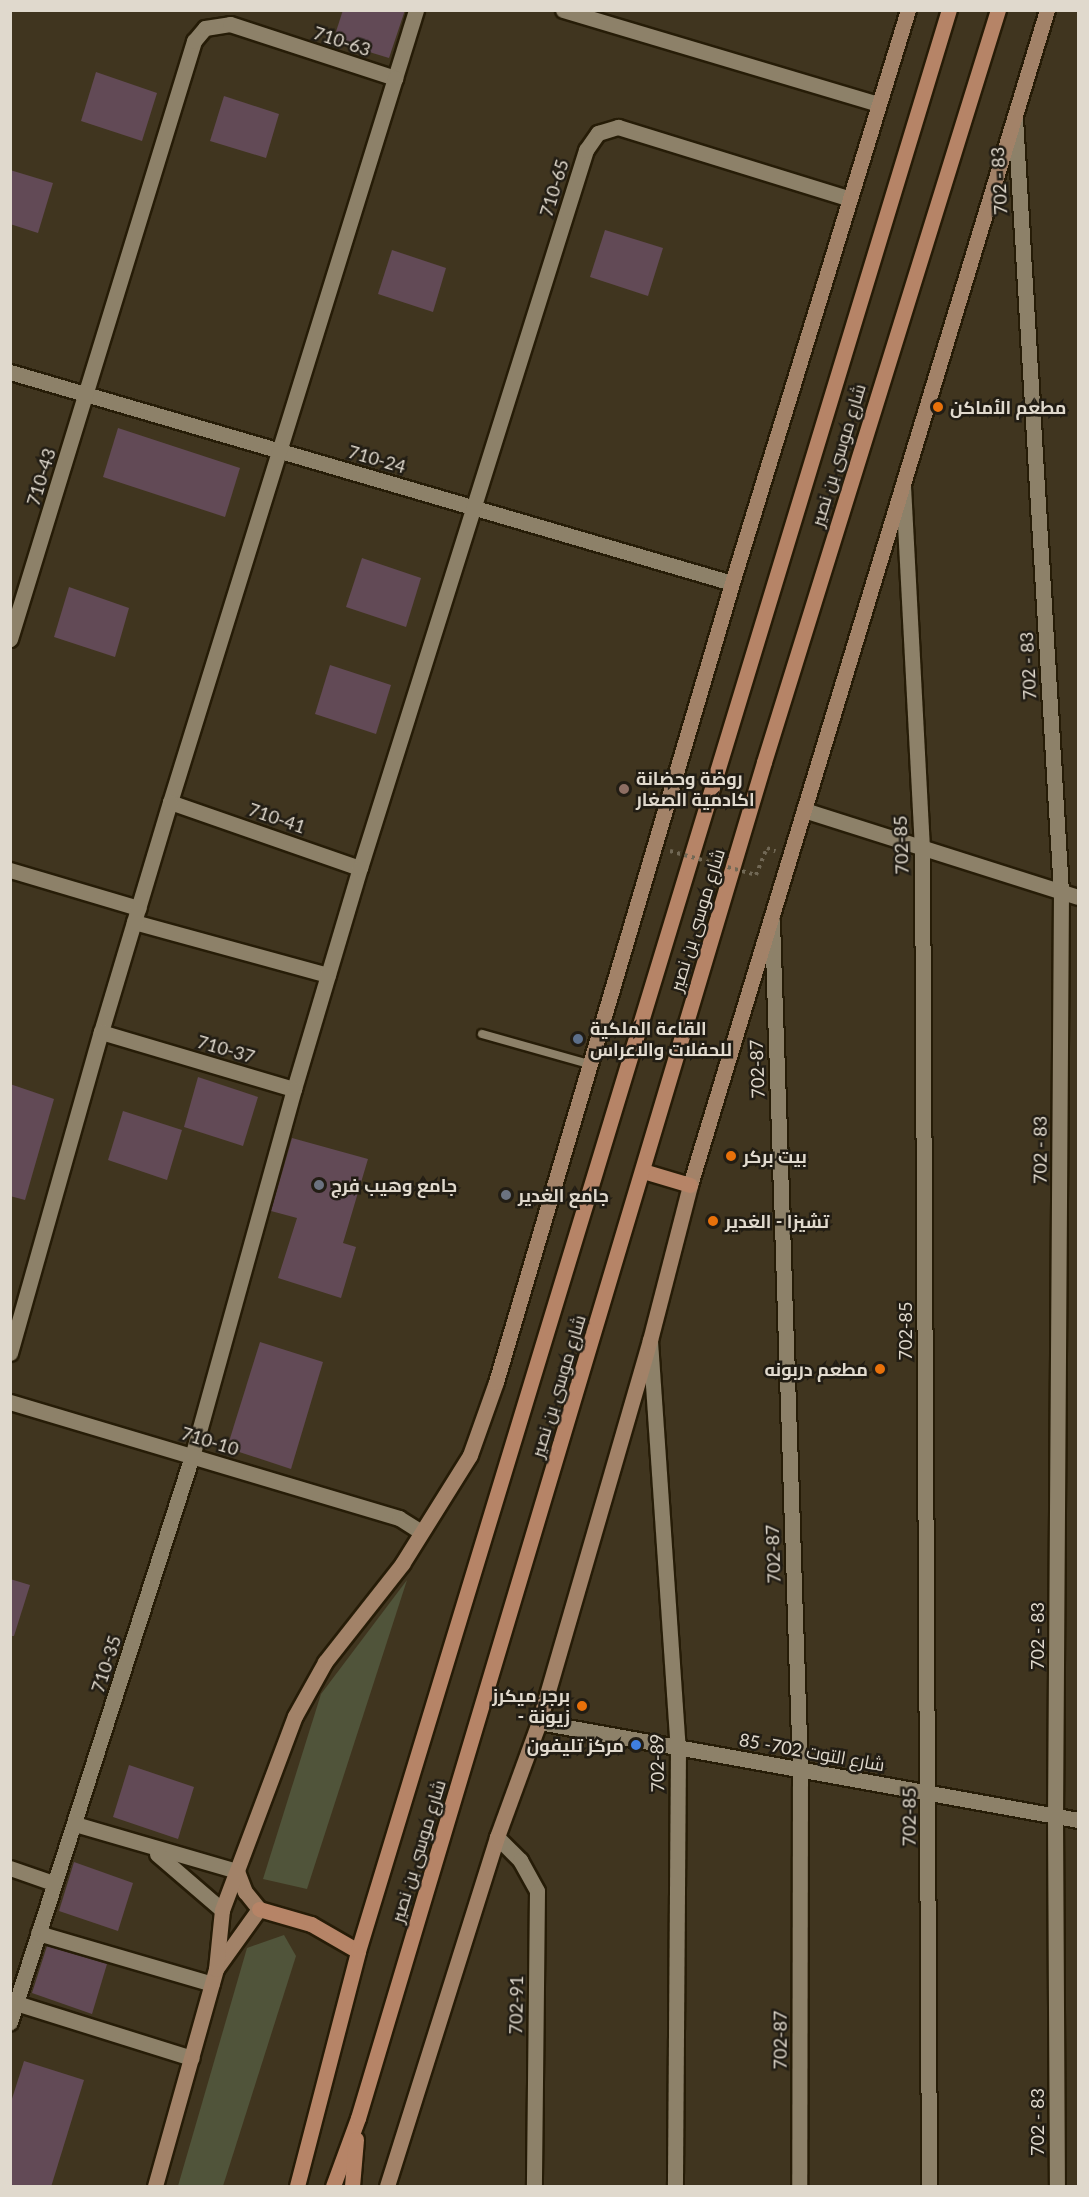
<!DOCTYPE html>
<meta charset="utf-8">
<style>
body{margin:0}
#map{position:relative;width:1089px;height:2197px;overflow:hidden;background:#40351f;font-family:Lato,Cairo,sans-serif}
div>[style]{position:absolute}
.green>*{inset:0;background:#50543a}
.building>*{inset:0;background:#624a56}
.path>*{height:4px;margin-top:-2px;transform-origin:0;background:repeating-linear-gradient(90deg,#716855 0 3px,transparent 0 7.5px)}
.roads{filter:drop-shadow(2px 0 #261c07) drop-shadow(-2px 0 #261c07) drop-shadow(0 2px #261c07) drop-shadow(0 -2px #261c07)}
.lane>*{height:8px;margin:-4px;padding:0 4px;transform-origin:4px;border-radius:4px;background:#8d8169}
.street>*{height:15px;margin:-7.5px;padding:0 7.5px;transform-origin:7.5px;border-radius:7.5px;background:#8d8169}
.secondary>*{height:15px;margin:-7.5px;padding:0 7.5px;transform-origin:7.5px;border-radius:7.5px;background:#a28268}
.primary>*{height:15px;margin:-7.5px;padding:0 7.5px;transform-origin:7.5px;border-radius:7.5px;background:#b68467}
.path-bridge>*{height:4px;margin-top:-2px;transform-origin:0;background:repeating-linear-gradient(90deg,#716855 0 3px,transparent 0 7.5px)}
.dots>*{width:16px;height:16px;translate:-50% -50%;box-sizing:border-box;border:3px solid #221d14;border-radius:50%}
span{translate:-50% -50%;white-space:nowrap;text-align:center;line-height:1.15;-webkit-text-stroke:5px #221d14;paint-order:stroke}
.street-label{font-size:18px;color:#e0d9cd}
.poi-label{font-size:18px;color:#e0d9cd;font-weight:700}
.left{translate:0 -50%;text-align:left}
.right{translate:-100% -50%;text-align:right}
.frame{position:absolute;inset:0;border:12px solid #e0d9cd;pointer-events:none}
</style>
<div id="map">
<div class="green">
<div style="clip-path:polygon(407px 1580px,307px 1889px,263px 1879px,321px 1694px)"></div>
<div style="clip-path:polygon(284px 1935px,296px 1956px,223px 2186px,178px 2186px,247px 1948px)"></div>
</div>
<div class="building">
<div style="clip-path:polygon(343px 10px,405px 10px,389px 58px,333px 41px)"></div>
<div style="clip-path:polygon(96px 72px,157px 93px,142px 141px,81px 121px)"></div>
<div style="clip-path:polygon(224px 96px,279px 114px,266px 158px,210px 141px)"></div>
<div style="clip-path:polygon(10px 170px,53px 183px,38px 233px,10px 224px)"></div>
<div style="clip-path:polygon(605px 230px,663px 248px,648px 296px,590px 277px)"></div>
<div style="clip-path:polygon(392px 250px,446px 268px,433px 312px,378px 294px)"></div>
<div style="clip-path:polygon(118px 428px,240px 468px,225px 517px,103px 477px)"></div>
<div style="clip-path:polygon(362px 558px,421px 578px,406px 627px,346px 607px)"></div>
<div style="clip-path:polygon(69px 587px,129px 608px,115px 657px,54px 637px)"></div>
<div style="clip-path:polygon(330px 665px,391px 685px,376px 734px,315px 714px)"></div>
<div style="clip-path:polygon(198px 1077px,258px 1097px,243px 1146px,184px 1127px)"></div>
<div style="clip-path:polygon(10px 1084px,54px 1099px,25px 1200px,10px 1196px)"></div>
<div style="clip-path:polygon(123px 1111px,182px 1130px,167px 1180px,108px 1160px)"></div>
<div style="clip-path:polygon(292px 1138px,368px 1159px,343px 1243px,356px 1247px,341px 1298px,278px 1278px,297px 1218px,271px 1211px)"></div>
<div style="clip-path:polygon(260px 1342px,323px 1362px,291px 1469px,227px 1448px)"></div>
<div style="clip-path:polygon(10px 1579px,30px 1585px,14px 1636px,10px 1636px)"></div>
<div style="clip-path:polygon(129px 1765px,194px 1787px,178px 1839px,113px 1817px)"></div>
<div style="clip-path:polygon(74px 1862px,133px 1883px,118px 1931px,59px 1911px)"></div>
<div style="clip-path:polygon(47px 1946px,107px 1964px,92px 2014px,32px 1993px)"></div>
<div style="clip-path:polygon(24px 2061px,84px 2080px,51px 2187px,10px 2187px,10px 2105px)"></div>
</div>
<div class="path">
<div style="left:756px;top:875px;width:29px;rotate:-68deg"></div>
<div style="left:767px;top:848px;width:9px;rotate:21deg"></div>
</div>
<div class="roads">
<div class="lane">
<div style="left:482px;top:1034px;width:111px;rotate:15.7deg"></div>
</div>
<div class="street">
<div style="left:563px;top:10px;width:329px;rotate:16.6deg"></div>
<div style="left:395px;top:78px;width:71px;rotate:-72.8deg"></div>
<div style="left:1015px;top:118px;width:775px;rotate:86.6deg"></div>
<div style="left:1061px;top:892px;width:924px;rotate:90.37deg"></div>
<div style="left:1055px;top:1816px;width:370px;rotate:89.7deg"></div>
<div style="left:10px;top:372px;width:752px;rotate:16.29deg"></div>
<div style="left:903px;top:486px;width:362px;rotate:87deg"></div>
<div style="left:922px;top:848px;width:1338px;rotate:89.7deg"></div>
<div style="left:10px;top:639px;width:626px;rotate:-72.9deg"></div>
<div style="left:194px;top:41px;width:17px;rotate:-50deg"></div>
<div style="left:205px;top:28px;width:25px;rotate:-9deg"></div>
<div style="left:230px;top:24px;width:174px;rotate:18.1deg"></div>
<div style="left:395px;top:78px;width:758px;rotate:107.26deg"></div>
<div style="left:170px;top:802px;width:201px;rotate:19.2deg"></div>
<div style="left:360px;top:868px;width:753px;rotate:-72.53deg"></div>
<div style="left:586px;top:150px;width:21px;rotate:-55deg"></div>
<div style="left:598px;top:133px;width:21px;rotate:-17deg"></div>
<div style="left:618px;top:127px;width:241px;rotate:17.2deg"></div>
<div style="left:804px;top:810px;width:287px;rotate:17.6deg"></div>
<div style="left:10px;top:870px;width:134px;rotate:16.5deg"></div>
<div style="left:772px;top:921px;width:848px;rotate:88.11deg"></div>
<div style="left:800px;top:1769px;width:417px;rotate:90.1deg"></div>
<div style="left:134px;top:922px;width:201px;rotate:15.3deg"></div>
<div style="left:101px;top:1032px;width:240px;rotate:-73.3deg"></div>
<div style="left:294px;top:1089px;width:231px;rotate:-73.4deg"></div>
<div style="left:650px;top:1341px;width:407px;rotate:86.1deg"></div>
<div style="left:678px;top:1747px;width:439px;rotate:90.4deg"></div>
<div style="left:10px;top:1353px;width:334px;rotate:-74.2deg"></div>
<div style="left:101px;top:1032px;width:201px;rotate:16.5deg"></div>
<div style="left:294px;top:1089px;width:381px;rotate:105.5deg"></div>
<div style="left:192px;top:1456px;width:595px;rotate:107.83deg"></div>
<div style="left:10px;top:1402px;width:406px;rotate:16.6deg"></div>
<div style="left:399px;top:1518px;width:26px;rotate:32deg"></div>
<div style="left:539px;top:1722px;width:548px;rotate:10.3deg"></div>
<div style="left:75px;top:1824px;width:169px;rotate:16.2deg"></div>
<div style="left:497px;top:1837px;width:33px;rotate:45deg"></div>
<div style="left:520px;top:1860px;width:35px;rotate:61deg"></div>
<div style="left:537px;top:1891px;width:295px;rotate:90.6deg"></div>
<div style="left:157px;top:1854px;width:86px;rotate:40.7deg"></div>
<div style="left:10px;top:1868px;width:46px;rotate:19.2deg"></div>
<div style="left:38px;top:1933px;width:181px;rotate:16.3deg"></div>
<div style="left:16px;top:2003px;width:184px;rotate:17.4deg"></div>
</div>
<div class="secondary">
<div style="left:216px;top:1969px;width:74px;rotate:-54.4deg"></div>
<div style="left:259px;top:1909px;width:22px;rotate:-129deg"></div>
<div style="left:245px;top:1892px;width:22px;rotate:-111deg"></div>
<div style="left:155px;top:2186px;width:225px;rotate:-74.3deg"></div>
<div style="left:216px;top:1969px;width:59px;rotate:-84.2deg"></div>
<div style="left:222px;top:1910px;width:207px;rotate:-69.4deg"></div>
<div style="left:295px;top:1716px;width:62px;rotate:-60.9deg"></div>
<div style="left:325px;top:1662px;width:125px;rotate:-51.8deg"></div>
<div style="left:402px;top:1564px;width:128px;rotate:-58deg"></div>
<div style="left:470px;top:1455px;width:77px;rotate:-70.4deg"></div>
<div style="left:496px;top:1382px;width:833px;rotate:-73.54deg"></div>
<div style="left:732px;top:583px;width:599px;rotate:-72.93deg"></div>
<div style="left:387px;top:2186px;width:366px;rotate:-72.5deg"></div>
<div style="left:497px;top:1837px;width:122px;rotate:-69.9deg"></div>
<div style="left:539px;top:1722px;width:398px;rotate:-73.8deg"></div>
<div style="left:650px;top:1340px;width:160px;rotate:-75.5deg"></div>
<div style="left:690px;top:1185px;width:1228px;rotate:-73.1deg"></div>
</div>
<div class="primary">
<div style="left:643px;top:1171px;width:49px;rotate:16.6deg"></div>
<div style="left:259px;top:1909px;width:54px;rotate:16.1deg"></div>
<div style="left:311px;top:1924px;width:54px;rotate:29.9deg"></div>
<div style="left:297px;top:2186px;width:243px;rotate:-75.4deg"></div>
<div style="left:358px;top:1951px;width:2029px;rotate:-73.07deg"></div>
<div style="left:333px;top:2186px;width:72px;rotate:-69.8deg"></div>
<div style="left:358px;top:2118px;width:1415px;rotate:-73.33deg"></div>
<div style="left:764px;top:762px;width:788px;rotate:-72.72deg"></div>
<div style="left:352px;top:2186px;width:47px;rotate:-85.1deg"></div>
</div>
</div>
<div class="path-bridge">
<div style="left:670px;top:851px;width:89px;rotate:15.6deg"></div>
</div>
<div class="dots">
<div style="left:938px;top:407px;background:#e8710a"></div>
<div style="left:624px;top:789px;background:#8d6e63"></div>
<div style="left:578px;top:1039px;background:#5c6f8a"></div>
<div style="left:731px;top:1156px;background:#e8710a"></div>
<div style="left:319px;top:1185px;background:#6b7280"></div>
<div style="left:506px;top:1195px;background:#6b7280"></div>
<div style="left:713px;top:1221px;background:#e8710a"></div>
<div style="left:880px;top:1369px;background:#e8710a"></div>
<div style="left:582px;top:1706px;background:#e8710a"></div>
<div style="left:636px;top:1745px;background:#3f7fe0"></div>
</div>
<div class="street-label">
<span style="left:342px;top:41px;rotate:18deg">710-63</span>
<span style="left:999px;top:181px;rotate:-93deg">702 - 83</span>
<span style="left:554px;top:188px;rotate:-73deg">710-65</span>
<span style="left:838px;top:455px;rotate:-73deg">شارع موسى بن نصير</span>
<span style="left:377px;top:459px;rotate:16deg">710-24</span>
<span style="left:41px;top:477px;rotate:-73deg">710-43</span>
<span style="left:1028px;top:666px;rotate:-93deg">702 - 83</span>
<span style="left:277px;top:818px;rotate:19deg">710-41</span>
<span style="left:901px;top:845px;rotate:-92deg">702-85</span>
<span style="left:697px;top:920px;rotate:-73deg">شارع موسى بن نصير</span>
<span style="left:226px;top:1049px;rotate:16deg">710-37</span>
<span style="left:757px;top:1069px;rotate:-92deg">702-87</span>
<span style="left:1040px;top:1150px;rotate:-90deg">702 - 83</span>
<span style="left:905px;top:1331px;rotate:-90deg">702-85</span>
<span style="left:558px;top:1386px;rotate:-73deg">شارع موسى بن نصير</span>
<span style="left:210px;top:1441px;rotate:17deg">710-10</span>
<span style="left:773px;top:1554px;rotate:-92deg">702-87</span>
<span style="left:1037px;top:1636px;rotate:-90deg">702 - 83</span>
<span style="left:106px;top:1664px;rotate:-72deg">710-35</span>
<span style="left:812px;top:1752px;rotate:10deg">شارع التوت 702- 85</span>
<span style="left:657px;top:1763px;rotate:-91deg">702-89</span>
<span style="left:909px;top:1817px;rotate:-90deg">702-85</span>
<span style="left:418px;top:1851px;rotate:-73deg">شارع موسى بن نصير</span>
<span style="left:516px;top:2005px;rotate:-89deg">702-91</span>
<span style="left:780px;top:2040px;rotate:-90deg">702-87</span>
<span style="left:1037px;top:2122px;rotate:-90deg">702 - 83</span>
</div>
<div class="poi-label">
<span class="left" style="left:950px;top:407px">مطعم الأماكن</span>
<span class="left" style="left:636px;top:789px">روضة وحضانة<br>اكادمية الصغار</span>
<span class="left" style="left:590px;top:1039px">القاعة الملكية<br>للحفلات والاعراس</span>
<span class="left" style="left:743px;top:1156px">بيت بركر</span>
<span class="left" style="left:331px;top:1185px">جامع وهيب فرج</span>
<span class="left" style="left:518px;top:1195px">جامع الغدير</span>
<span class="left" style="left:725px;top:1221px">تشيزا - الغدير</span>
<span class="right" style="left:868px;top:1369px">مطعم دربونه</span>
<span class="right" style="left:570px;top:1706px">برجر ميكرز<br>- زيونة</span>
<span class="right" style="left:624px;top:1745px">مركز تليفون</span>
</div>
<div class="frame"></div>
</div>
